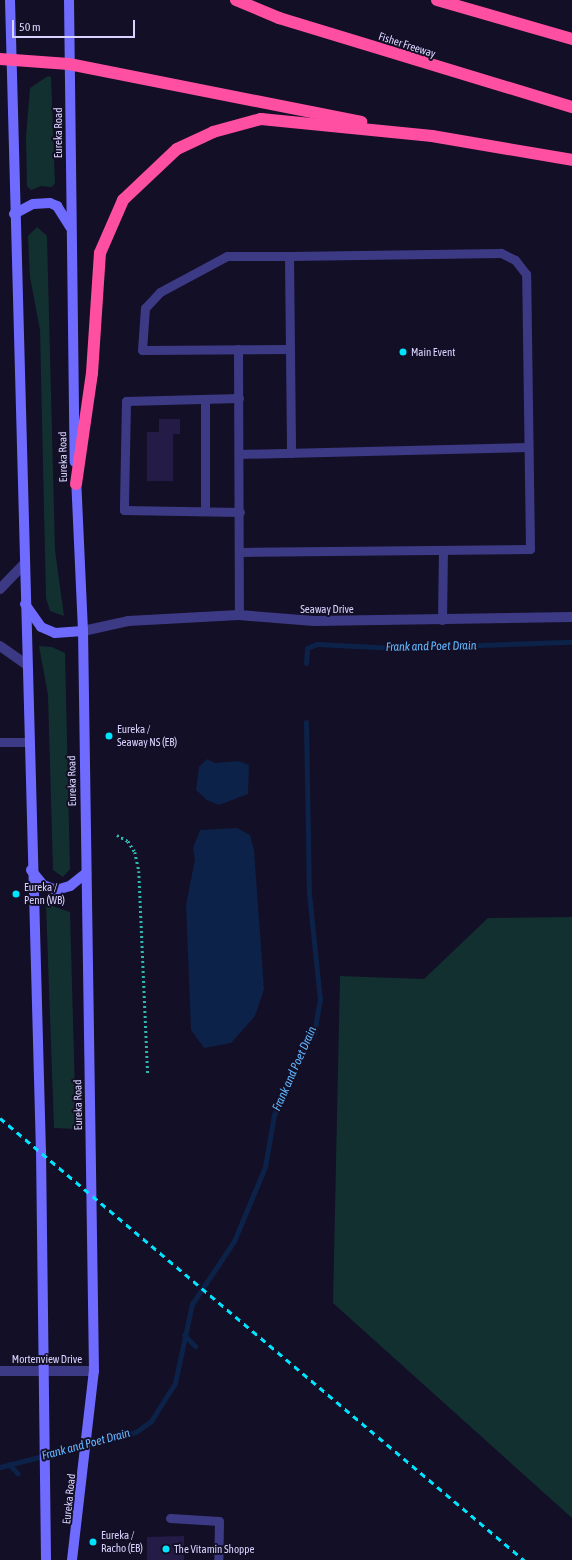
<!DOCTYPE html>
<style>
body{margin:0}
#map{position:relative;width:572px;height:1560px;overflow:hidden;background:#130f26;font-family:"Asap Condensed",sans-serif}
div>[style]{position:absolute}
.green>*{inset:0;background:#12302f}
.water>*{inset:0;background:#0c2248}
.stream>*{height:5px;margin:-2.5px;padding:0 2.5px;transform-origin:2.5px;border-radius:2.5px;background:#0c2248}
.building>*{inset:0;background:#241b47}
.path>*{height:2.5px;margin-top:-1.25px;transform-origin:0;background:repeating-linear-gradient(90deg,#2fb8b0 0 2px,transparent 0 5px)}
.lane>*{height:9px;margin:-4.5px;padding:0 4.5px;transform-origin:4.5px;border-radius:4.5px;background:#3d3a85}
.street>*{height:10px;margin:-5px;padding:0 5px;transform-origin:5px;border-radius:5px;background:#3d3a85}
.secondary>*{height:10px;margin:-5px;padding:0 5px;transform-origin:5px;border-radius:5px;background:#6f6bff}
.highway>*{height:12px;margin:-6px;padding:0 6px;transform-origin:6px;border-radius:6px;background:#ff4fa3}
.rail>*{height:3px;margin-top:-1.5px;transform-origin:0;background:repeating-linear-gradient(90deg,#00e5ff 0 6px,transparent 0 11px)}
.dots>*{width:11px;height:11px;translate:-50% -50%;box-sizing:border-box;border:2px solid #130f26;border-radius:50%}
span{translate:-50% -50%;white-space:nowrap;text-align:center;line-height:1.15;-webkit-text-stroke:4px #130f26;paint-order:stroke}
.street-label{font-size:11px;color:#d9d4ff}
.poi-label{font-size:11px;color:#d9d4ff}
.left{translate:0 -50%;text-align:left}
.water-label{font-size:12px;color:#62b6ff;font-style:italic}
.scale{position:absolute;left:12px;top:20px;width:123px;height:18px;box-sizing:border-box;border:2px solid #d9d4ff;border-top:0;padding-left:5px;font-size:12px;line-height:14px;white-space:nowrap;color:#d9d4ff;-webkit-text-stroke:3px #130f26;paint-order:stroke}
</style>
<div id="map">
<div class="green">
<div style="clip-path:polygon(48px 76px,51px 77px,55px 183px,52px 187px,41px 186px,31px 190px,27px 186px,26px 137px,30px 88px)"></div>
<div style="clip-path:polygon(37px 227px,47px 236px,55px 550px,64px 616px,50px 611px,46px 598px,40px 330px,30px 277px,28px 236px)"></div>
<div style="clip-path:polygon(39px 646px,52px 647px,65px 653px,70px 869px,63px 877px,53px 870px,48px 695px)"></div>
<div style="clip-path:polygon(46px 904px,70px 912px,76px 1129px,54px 1128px)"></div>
<div style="clip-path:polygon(572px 917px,572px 1518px,333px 1303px,340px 976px,424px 979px,488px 918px)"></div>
</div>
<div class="water">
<div style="clip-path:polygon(207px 759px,215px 763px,238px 761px,249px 765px,248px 794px,219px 805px,207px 800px,196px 790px,199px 767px)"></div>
<div style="clip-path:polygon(237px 828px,250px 835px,254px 850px,264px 989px,255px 1016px,231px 1043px,204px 1048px,191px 1030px,186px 905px,195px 859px,193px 848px,200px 830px)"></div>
</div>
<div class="stream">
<div style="left:306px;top:663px;width:15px;rotate:-86deg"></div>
<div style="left:307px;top:648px;width:11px;rotate:-22deg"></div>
<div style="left:317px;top:644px;width:79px;rotate:2.9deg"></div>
<div style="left:396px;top:648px;width:176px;rotate:-2deg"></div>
<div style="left:184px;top:1335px;width:16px;rotate:45deg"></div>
<div style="left:9px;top:1464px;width:13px;rotate:48deg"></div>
<div style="left:0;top:1467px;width:140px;rotate:-14.4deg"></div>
<div style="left:136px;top:1432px;width:19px;rotate:-36deg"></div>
<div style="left:151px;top:1421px;width:45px;rotate:-57.7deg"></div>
<div style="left:175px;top:1383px;width:81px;rotate:-77.9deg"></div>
<div style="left:192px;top:1304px;width:76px;rotate:-56.3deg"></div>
<div style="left:234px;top:1241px;width:80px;rotate:-67.3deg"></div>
<div style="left:265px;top:1167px;width:53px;rotate:-80.2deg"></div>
<div style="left:274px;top:1115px;width:62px;rotate:-67.2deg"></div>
<div style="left:298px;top:1058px;width:30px;rotate:-57deg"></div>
<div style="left:314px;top:1033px;width:34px;rotate:-80deg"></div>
<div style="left:320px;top:1000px;width:107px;rotate:-95.9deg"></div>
<div style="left:309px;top:894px;width:172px;rotate:-91deg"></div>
</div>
<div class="building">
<div style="clip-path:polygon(159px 419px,180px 419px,180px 434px,173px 434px,173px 481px,147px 481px,147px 432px,159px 432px)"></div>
<div style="clip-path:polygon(184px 1536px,184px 1560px,147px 1560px,147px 1537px)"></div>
</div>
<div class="path">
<div style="left:117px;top:835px;width:13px;rotate:29deg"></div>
<div style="left:128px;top:841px;width:13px;rotate:58deg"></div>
<div style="left:135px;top:852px;width:19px;rotate:78deg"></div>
<div style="left:139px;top:871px;width:203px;rotate:87.5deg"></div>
</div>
<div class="lane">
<div style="left:289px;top:256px;width:62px;rotate:180deg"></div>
<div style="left:227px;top:256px;width:76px;rotate:151.8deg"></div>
<div style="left:160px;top:292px;width:22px;rotate:133deg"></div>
<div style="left:145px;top:308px;width:42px;rotate:94.1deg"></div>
<div style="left:142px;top:350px;width:148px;rotate:-0.4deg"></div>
<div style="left:238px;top:349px;width:266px;rotate:89.8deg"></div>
<div style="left:239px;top:398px;width:113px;rotate:178.5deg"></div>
<div style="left:126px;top:401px;width:109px;rotate:91.1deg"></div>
<div style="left:124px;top:510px;width:116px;rotate:1deg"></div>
<div style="left:205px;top:399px;width:112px;rotate:90deg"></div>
<div style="left:240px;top:454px;width:288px;rotate:-1.4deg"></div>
<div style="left:241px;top:552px;width:289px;rotate:-0.6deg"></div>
<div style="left:530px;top:549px;width:275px;rotate:-90.8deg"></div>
<div style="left:526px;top:274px;width:18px;rotate:-128deg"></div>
<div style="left:515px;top:260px;width:16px;rotate:-153deg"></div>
<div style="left:501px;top:253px;width:212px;rotate:179.2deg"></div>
<div style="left:289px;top:256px;width:197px;rotate:89.4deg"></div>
<div style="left:442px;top:620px;width:70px;rotate:-89.2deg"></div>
<div style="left:0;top:742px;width:28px"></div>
<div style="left:170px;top:1518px;width:49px;rotate:3.5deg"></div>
<div style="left:219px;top:1521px;width:39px;rotate:91deg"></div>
</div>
<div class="street">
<div style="left:0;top:589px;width:35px;rotate:-46deg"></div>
<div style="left:83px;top:631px;width:46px;rotate:-12.5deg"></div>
<div style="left:128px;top:621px;width:111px;rotate:-3.1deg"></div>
<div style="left:239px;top:615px;width:75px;rotate:4.6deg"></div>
<div style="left:314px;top:621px;width:258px;rotate:-0.9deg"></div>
<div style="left:0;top:646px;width:32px;rotate:35deg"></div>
<div style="left:0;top:1371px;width:94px"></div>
</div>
<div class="secondary">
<div style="left:10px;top:0;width:1150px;rotate:88.46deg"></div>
<div style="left:41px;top:1150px;width:410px;rotate:89.3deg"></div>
<div style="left:69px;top:0;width:462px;rotate:89.3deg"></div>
<div style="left:14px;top:214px;width:21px;rotate:-28deg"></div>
<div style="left:33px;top:204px;width:17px;rotate:-3deg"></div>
<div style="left:50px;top:203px;width:8px;rotate:23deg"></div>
<div style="left:57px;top:206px;width:25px;rotate:58deg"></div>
<div style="left:25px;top:604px;width:28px;rotate:55deg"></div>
<div style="left:41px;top:627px;width:15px;rotate:23deg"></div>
<div style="left:55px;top:633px;width:28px;rotate:-4deg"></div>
<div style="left:31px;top:870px;width:19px;rotate:51deg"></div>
<div style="left:43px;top:885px;width:14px;rotate:21deg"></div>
<div style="left:56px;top:890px;width:15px;rotate:-16deg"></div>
<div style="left:70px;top:886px;width:21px;rotate:-39deg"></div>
<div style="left:72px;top:1560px;width:190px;rotate:-83.4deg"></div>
<div style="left:94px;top:1371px;width:740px;rotate:-90.85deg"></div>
<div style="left:83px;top:631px;width:153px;rotate:-92.6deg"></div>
</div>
<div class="highway">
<div style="left:236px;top:0;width:47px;rotate:22.7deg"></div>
<div style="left:279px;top:18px;width:306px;rotate:16.9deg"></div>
<div style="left:437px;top:0;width:141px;rotate:16.1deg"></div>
<div style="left:0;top:59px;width:69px;rotate:4.1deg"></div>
<div style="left:69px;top:64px;width:298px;rotate:11.2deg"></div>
<div style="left:76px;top:484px;width:112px;rotate:-81.8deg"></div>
<div style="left:92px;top:373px;width:120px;rotate:-86.2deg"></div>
<div style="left:100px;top:253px;width:58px;rotate:-66.5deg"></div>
<div style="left:123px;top:200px;width:74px;rotate:-43.4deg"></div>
<div style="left:177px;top:149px;width:40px;rotate:-25deg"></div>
<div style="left:213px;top:132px;width:50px;rotate:-15.2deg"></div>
<div style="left:261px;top:119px;width:172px;rotate:5.7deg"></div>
<div style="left:432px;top:136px;width:142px;rotate:9.7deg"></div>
</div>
<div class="rail">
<div style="left:0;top:1118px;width:686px;rotate:40.15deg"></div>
</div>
<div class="dots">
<div style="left:403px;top:352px;background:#00e5ff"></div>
<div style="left:109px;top:736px;background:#00e5ff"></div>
<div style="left:16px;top:894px;background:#00e5ff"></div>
<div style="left:93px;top:1542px;background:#00e5ff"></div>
<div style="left:166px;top:1549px;background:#00e5ff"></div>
</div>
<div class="street-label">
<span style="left:407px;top:45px;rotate:18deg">Fisher Freeway</span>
<span style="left:58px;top:133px;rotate:-90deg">Eureka Road</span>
<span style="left:63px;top:457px;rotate:-91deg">Eureka Road</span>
<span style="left:327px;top:609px">Seaway Drive</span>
<span style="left:72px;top:781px;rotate:-91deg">Eureka Road</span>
<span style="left:78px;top:1105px;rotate:-91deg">Eureka Road</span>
<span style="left:47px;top:1359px">Mortenview Drive</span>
<span style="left:69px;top:1499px;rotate:-84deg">Eureka Road</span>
</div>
<div class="poi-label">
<span class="left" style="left:411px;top:352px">Main Event</span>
<span class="left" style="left:117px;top:736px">Eureka /<br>Seaway NS (EB)</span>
<span class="left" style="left:24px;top:894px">Eureka /<br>Penn (WB)</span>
<span class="left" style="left:101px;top:1542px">Eureka /<br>Racho (EB)</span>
<span class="left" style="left:174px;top:1549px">The Vitamin Shoppe</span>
</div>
<div class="water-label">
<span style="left:431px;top:647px;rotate:-1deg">Frank and Poet Drain</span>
<span style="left:295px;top:1069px;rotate:-66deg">Frank and Poet Drain</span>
<span style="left:86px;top:1445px;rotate:-15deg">Frank and Poet Drain</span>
</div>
<div class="scale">50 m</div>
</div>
